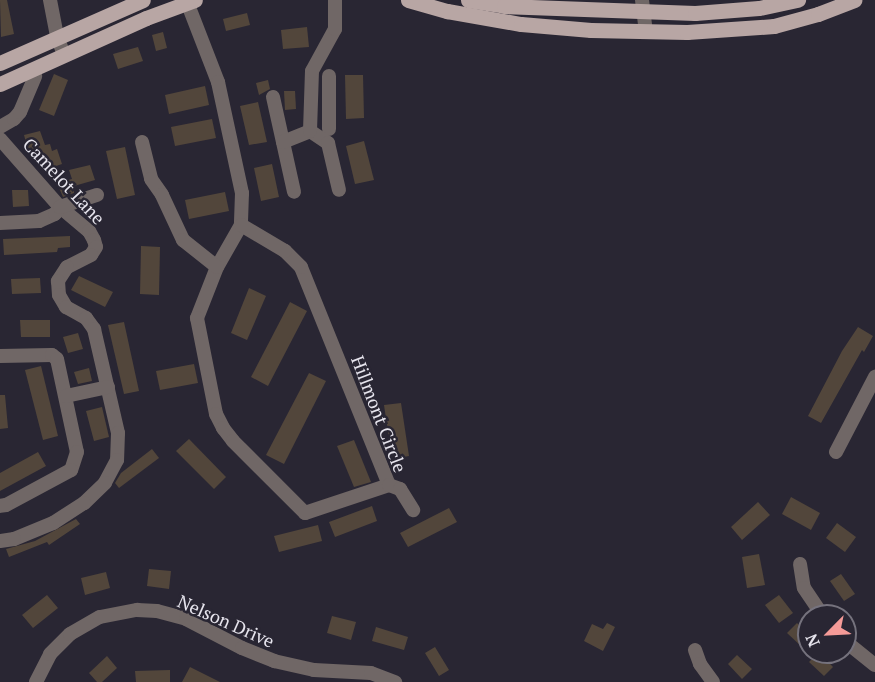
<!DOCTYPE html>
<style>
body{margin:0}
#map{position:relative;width:875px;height:682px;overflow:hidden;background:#292633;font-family:"PT Serif",serif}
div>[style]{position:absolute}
.building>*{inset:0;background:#52463b}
.minor>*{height:14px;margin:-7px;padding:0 7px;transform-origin:7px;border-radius:7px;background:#706766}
.major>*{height:15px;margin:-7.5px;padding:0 7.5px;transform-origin:7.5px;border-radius:7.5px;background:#b8a6a4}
span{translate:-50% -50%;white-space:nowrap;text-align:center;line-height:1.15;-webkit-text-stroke:5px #292633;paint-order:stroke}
.street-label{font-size:18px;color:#e6e4ed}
.north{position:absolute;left:797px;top:604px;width:60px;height:60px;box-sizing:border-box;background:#292633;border:2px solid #75727d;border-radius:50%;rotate:246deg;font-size:16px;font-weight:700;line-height:24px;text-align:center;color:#e6e4ed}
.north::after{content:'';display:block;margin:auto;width:21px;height:27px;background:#f59b98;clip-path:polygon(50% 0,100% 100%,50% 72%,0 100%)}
</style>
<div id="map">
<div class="building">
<div style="clip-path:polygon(0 0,7px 0,14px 34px,1px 37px)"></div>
<div style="clip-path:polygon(247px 13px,250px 25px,226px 31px,223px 19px)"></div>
<div style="clip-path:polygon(307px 27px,309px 47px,283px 49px,281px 30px)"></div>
<div style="clip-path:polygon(163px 32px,167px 48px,156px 51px,152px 35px)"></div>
<div style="clip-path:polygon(138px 47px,143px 61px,118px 69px,113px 54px)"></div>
<div style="clip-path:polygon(54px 74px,68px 80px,54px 116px,39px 110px)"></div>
<div style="clip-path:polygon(345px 75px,363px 75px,364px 118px,346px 119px)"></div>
<div style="clip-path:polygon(268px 80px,270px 89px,259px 95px,256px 83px)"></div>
<div style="clip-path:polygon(205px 86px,209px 105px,169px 114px,165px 95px)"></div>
<div style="clip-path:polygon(284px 91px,295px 91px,296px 109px,285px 110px)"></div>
<div style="clip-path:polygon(258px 102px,267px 142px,249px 145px,240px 106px)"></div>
<div style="clip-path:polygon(212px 119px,216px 138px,175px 146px,171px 127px)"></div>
<div style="clip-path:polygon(40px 131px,45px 145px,50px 144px,52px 151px,57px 149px,62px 164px,44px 170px,40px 155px,36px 156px,34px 149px,28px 150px,24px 135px)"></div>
<div style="clip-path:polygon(364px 141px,374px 180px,355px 184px,346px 146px)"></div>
<div style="clip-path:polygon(125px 147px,135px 195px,117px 199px,106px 151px)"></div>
<div style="clip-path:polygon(272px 164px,279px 197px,261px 201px,254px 168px)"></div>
<div style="clip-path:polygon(90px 165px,95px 180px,74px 186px,74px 193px,63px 197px,57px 183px,72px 179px,69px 170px)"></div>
<div style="clip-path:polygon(12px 190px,28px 190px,29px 206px,13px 207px)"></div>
<div style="clip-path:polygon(225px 192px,229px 211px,189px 219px,185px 200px)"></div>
<div style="clip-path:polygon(70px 236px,70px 247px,58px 248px,57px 252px,4px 255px,3px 239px)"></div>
<div style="clip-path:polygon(141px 246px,160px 247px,159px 295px,140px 294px)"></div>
<div style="clip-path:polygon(79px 276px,113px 292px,105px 307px,71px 290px)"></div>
<div style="clip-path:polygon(40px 278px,41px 293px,12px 294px,11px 279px)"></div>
<div style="clip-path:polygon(249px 288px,266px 296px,247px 340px,231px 333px)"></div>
<div style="clip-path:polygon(290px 302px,307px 311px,268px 386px,251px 377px)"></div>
<div style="clip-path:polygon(20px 320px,50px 320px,50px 337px,21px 337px)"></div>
<div style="clip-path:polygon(124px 322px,139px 391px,124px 394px,108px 325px)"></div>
<div style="clip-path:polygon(858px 327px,873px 336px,864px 352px,862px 350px,821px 423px,808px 416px,842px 351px)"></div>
<div style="clip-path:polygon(78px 333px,83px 349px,68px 353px,63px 337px)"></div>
<div style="clip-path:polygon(194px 364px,198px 383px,160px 390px,156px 371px)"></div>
<div style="clip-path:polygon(41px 366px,58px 436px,43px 440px,25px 370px)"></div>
<div style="clip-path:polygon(89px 368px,92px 381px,78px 384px,74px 372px)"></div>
<div style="clip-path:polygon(309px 373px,326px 381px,284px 464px,266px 455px)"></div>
<div style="clip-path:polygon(0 395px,5px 395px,8px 428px,0 429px)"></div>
<div style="clip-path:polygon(401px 403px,409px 456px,392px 459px,384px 405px)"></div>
<div style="clip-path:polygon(102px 407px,109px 437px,94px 441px,86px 411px)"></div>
<div style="clip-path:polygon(189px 439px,226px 477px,214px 489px,176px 451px)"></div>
<div style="clip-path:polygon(354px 440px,371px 482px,354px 487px,337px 446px)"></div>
<div style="clip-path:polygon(152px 449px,159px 458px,119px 488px,115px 483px,121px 473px)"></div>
<div style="clip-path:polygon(38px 452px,46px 466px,0 491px,0 473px)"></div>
<div style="clip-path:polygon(791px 497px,820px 513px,811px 530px,782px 514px)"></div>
<div style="clip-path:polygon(758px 502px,770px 515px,742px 540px,731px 527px)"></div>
<div style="clip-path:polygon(372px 506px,377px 521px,335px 537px,329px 522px)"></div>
<div style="clip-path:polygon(449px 508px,457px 522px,408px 547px,400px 533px)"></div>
<div style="clip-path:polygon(76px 519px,80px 524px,49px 545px,47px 542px,9px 557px,6px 549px,35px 541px)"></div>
<div style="clip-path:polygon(837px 523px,856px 537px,845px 552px,826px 538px)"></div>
<div style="clip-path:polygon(318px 525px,322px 541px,279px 552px,274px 536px)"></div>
<div style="clip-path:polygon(759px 554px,765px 585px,747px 588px,742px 557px)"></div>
<div style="clip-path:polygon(149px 569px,171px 571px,169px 589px,147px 586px)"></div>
<div style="clip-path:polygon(106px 572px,110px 588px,85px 595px,81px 578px)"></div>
<div style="clip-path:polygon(841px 574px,855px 594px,844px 601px,830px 581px)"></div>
<div style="clip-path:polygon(47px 595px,58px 608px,33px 628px,22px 615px)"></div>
<div style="clip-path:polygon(779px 595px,793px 613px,779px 623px,765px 605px)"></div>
<div style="clip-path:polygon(332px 616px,356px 622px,351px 640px,327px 633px)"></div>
<div style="clip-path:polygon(607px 623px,615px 627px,603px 651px,584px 641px,592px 624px,603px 629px)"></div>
<div style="clip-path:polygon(797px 623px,809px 635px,809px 640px,802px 647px,787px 633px)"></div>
<div style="clip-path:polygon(376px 627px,408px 637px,404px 650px,372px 641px)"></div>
<div style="clip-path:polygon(435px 647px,449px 670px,439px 676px,425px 653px)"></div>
<div style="clip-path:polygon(819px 652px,833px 667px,824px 676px,809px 662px)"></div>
<div style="clip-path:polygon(737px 655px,752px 669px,742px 679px,728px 664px)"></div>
<div style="clip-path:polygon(107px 656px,117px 668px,102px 682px,97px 682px,89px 673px)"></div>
<div style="clip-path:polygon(190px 667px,220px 682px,182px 682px)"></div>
<div style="clip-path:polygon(170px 670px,170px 682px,136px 682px,135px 671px)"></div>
</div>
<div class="minor">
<div style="left:50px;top:0;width:38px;rotate:79deg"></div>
<div style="left:57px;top:37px;width:18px;rotate:68deg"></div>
<div style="left:642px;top:0;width:31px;rotate:83deg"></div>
<div style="left:187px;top:2px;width:86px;rotate:68.8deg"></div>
<div style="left:218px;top:82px;width:114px;rotate:77.8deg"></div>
<div style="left:242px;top:193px;width:32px;rotate:92deg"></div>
<div style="left:241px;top:225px;width:48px;rotate:119.7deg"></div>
<div style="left:217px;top:267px;width:55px;rotate:111.4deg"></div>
<div style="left:197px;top:318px;width:98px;rotate:78.8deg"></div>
<div style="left:216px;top:414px;width:16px;rotate:63deg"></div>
<div style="left:223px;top:428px;width:16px;rotate:52deg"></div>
<div style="left:233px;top:441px;width:102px;rotate:45deg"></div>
<div style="left:305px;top:513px;width:89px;rotate:-18.4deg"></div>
<div style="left:389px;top:485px;width:235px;rotate:-112deg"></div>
<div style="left:301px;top:267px;width:23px;rotate:-135deg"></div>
<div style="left:285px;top:251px;width:51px;rotate:-149.4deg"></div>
<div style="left:329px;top:76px;width:53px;rotate:90deg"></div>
<div style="left:273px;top:97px;width:97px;rotate:77.5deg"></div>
<div style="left:0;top:127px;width:16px;rotate:-30deg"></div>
<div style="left:14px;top:119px;width:9px;rotate:-49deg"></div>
<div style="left:20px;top:112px;width:39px;rotate:-67deg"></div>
<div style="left:310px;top:131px;width:22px;rotate:34deg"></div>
<div style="left:328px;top:143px;width:48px;rotate:76.8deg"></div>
<div style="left:0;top:139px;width:91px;rotate:48.6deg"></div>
<div style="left:60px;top:207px;width:38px;rotate:40deg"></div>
<div style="left:89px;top:231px;width:10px;rotate:61deg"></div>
<div style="left:94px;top:240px;width:7px;rotate:74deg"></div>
<div style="left:96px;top:247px;width:9px;rotate:122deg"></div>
<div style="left:91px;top:255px;width:27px;rotate:153deg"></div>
<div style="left:67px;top:267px;width:17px;rotate:123deg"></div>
<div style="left:58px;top:281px;width:14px;rotate:86deg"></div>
<div style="left:59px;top:295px;width:14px;rotate:60deg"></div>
<div style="left:66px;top:307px;width:23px;rotate:29deg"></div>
<div style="left:86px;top:318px;width:14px;rotate:54deg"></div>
<div style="left:94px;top:329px;width:107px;rotate:77deg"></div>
<div style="left:118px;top:433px;width:27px;rotate:92deg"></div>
<div style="left:117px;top:460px;width:26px;rotate:118deg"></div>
<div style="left:105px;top:483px;width:29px;rotate:136deg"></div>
<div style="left:84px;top:503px;width:37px;rotate:147deg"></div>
<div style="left:53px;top:523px;width:42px;rotate:157.7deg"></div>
<div style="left:14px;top:539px;width:14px;rotate:172deg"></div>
<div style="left:142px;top:142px;width:38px;rotate:76deg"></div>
<div style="left:151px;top:179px;width:19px;rotate:55deg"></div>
<div style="left:162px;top:195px;width:50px;rotate:65deg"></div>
<div style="left:183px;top:240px;width:43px;rotate:38.5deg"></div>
<div style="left:283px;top:142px;width:29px;rotate:-22deg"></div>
<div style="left:310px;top:131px;width:60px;rotate:-88.1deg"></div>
<div style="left:312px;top:71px;width:48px;rotate:-61.3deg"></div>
<div style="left:335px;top:29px;width:29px;rotate:-90deg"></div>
<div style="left:0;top:223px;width:39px;rotate:-3deg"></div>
<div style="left:39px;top:221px;width:17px;rotate:-24deg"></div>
<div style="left:55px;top:214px;width:9px;rotate:-54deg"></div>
<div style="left:60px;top:207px;width:39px;rotate:-18deg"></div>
<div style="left:0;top:356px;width:52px;rotate:-1.1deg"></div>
<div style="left:52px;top:355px;width:6px;rotate:39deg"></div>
<div style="left:57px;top:359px;width:95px;rotate:77.9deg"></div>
<div style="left:77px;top:452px;width:19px;rotate:108deg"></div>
<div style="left:71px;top:470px;width:74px;rotate:151.7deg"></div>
<div style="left:6px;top:505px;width:6px;rotate:171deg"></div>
<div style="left:66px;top:396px;width:43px;rotate:-12.1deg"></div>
<div style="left:836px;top:452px;width:85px;rotate:-62.5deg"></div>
<div style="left:389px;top:485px;width:12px;rotate:20deg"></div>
<div style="left:400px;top:489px;width:25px;rotate:58deg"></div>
<div style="left:800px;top:564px;width:24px;rotate:81deg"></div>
<div style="left:804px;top:588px;width:34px;rotate:56deg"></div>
<div style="left:845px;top:641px;width:38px;rotate:39deg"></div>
<div style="left:695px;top:650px;width:15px;rotate:70deg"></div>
<div style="left:700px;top:664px;width:22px;rotate:54deg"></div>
<div style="left:36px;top:682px;width:31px;rotate:-63deg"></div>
<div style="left:50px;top:654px;width:28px;rotate:-45deg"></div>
<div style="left:70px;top:634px;width:34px;rotate:-30deg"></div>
<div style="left:100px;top:617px;width:38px;rotate:-11deg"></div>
<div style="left:137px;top:610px;width:20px;rotate:3deg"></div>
<div style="left:157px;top:611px;width:30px;rotate:15deg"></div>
<div style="left:186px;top:619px;width:63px;rotate:27.4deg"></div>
<div style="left:242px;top:648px;width:35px;rotate:22deg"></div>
<div style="left:274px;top:661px;width:41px;rotate:12.7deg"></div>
<div style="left:314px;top:670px;width:57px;rotate:3deg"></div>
<div style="left:371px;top:673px;width:26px;rotate:21deg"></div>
</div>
<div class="major">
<div style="left:408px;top:0;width:41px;rotate:15.8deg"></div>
<div style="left:447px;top:11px;width:75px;rotate:10deg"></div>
<div style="left:521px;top:24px;width:70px;rotate:4.9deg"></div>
<div style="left:591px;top:30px;width:96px;rotate:1.2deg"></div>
<div style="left:687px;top:32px;width:87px;rotate:-3.9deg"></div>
<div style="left:774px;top:26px;width:46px;rotate:-15.3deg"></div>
<div style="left:818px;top:14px;width:39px;rotate:-21deg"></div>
<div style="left:468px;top:0;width:36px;rotate:9deg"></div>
<div style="left:504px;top:6px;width:191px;rotate:2.1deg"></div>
<div style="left:695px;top:13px;width:64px;rotate:-4.5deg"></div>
<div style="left:759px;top:8px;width:40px;rotate:-12deg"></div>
<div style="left:0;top:63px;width:156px;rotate:-23.8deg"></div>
<div style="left:0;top:84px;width:160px;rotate:-24.3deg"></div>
<div style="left:146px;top:18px;width:52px;rotate:-20.2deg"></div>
</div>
<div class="street-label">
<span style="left:64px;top:181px;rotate:47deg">Camelot Lane</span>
<span style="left:379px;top:414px;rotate:69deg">Hillmont Circle</span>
<span style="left:226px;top:621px;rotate:24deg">Nelson Drive</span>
</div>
<div class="north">N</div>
</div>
